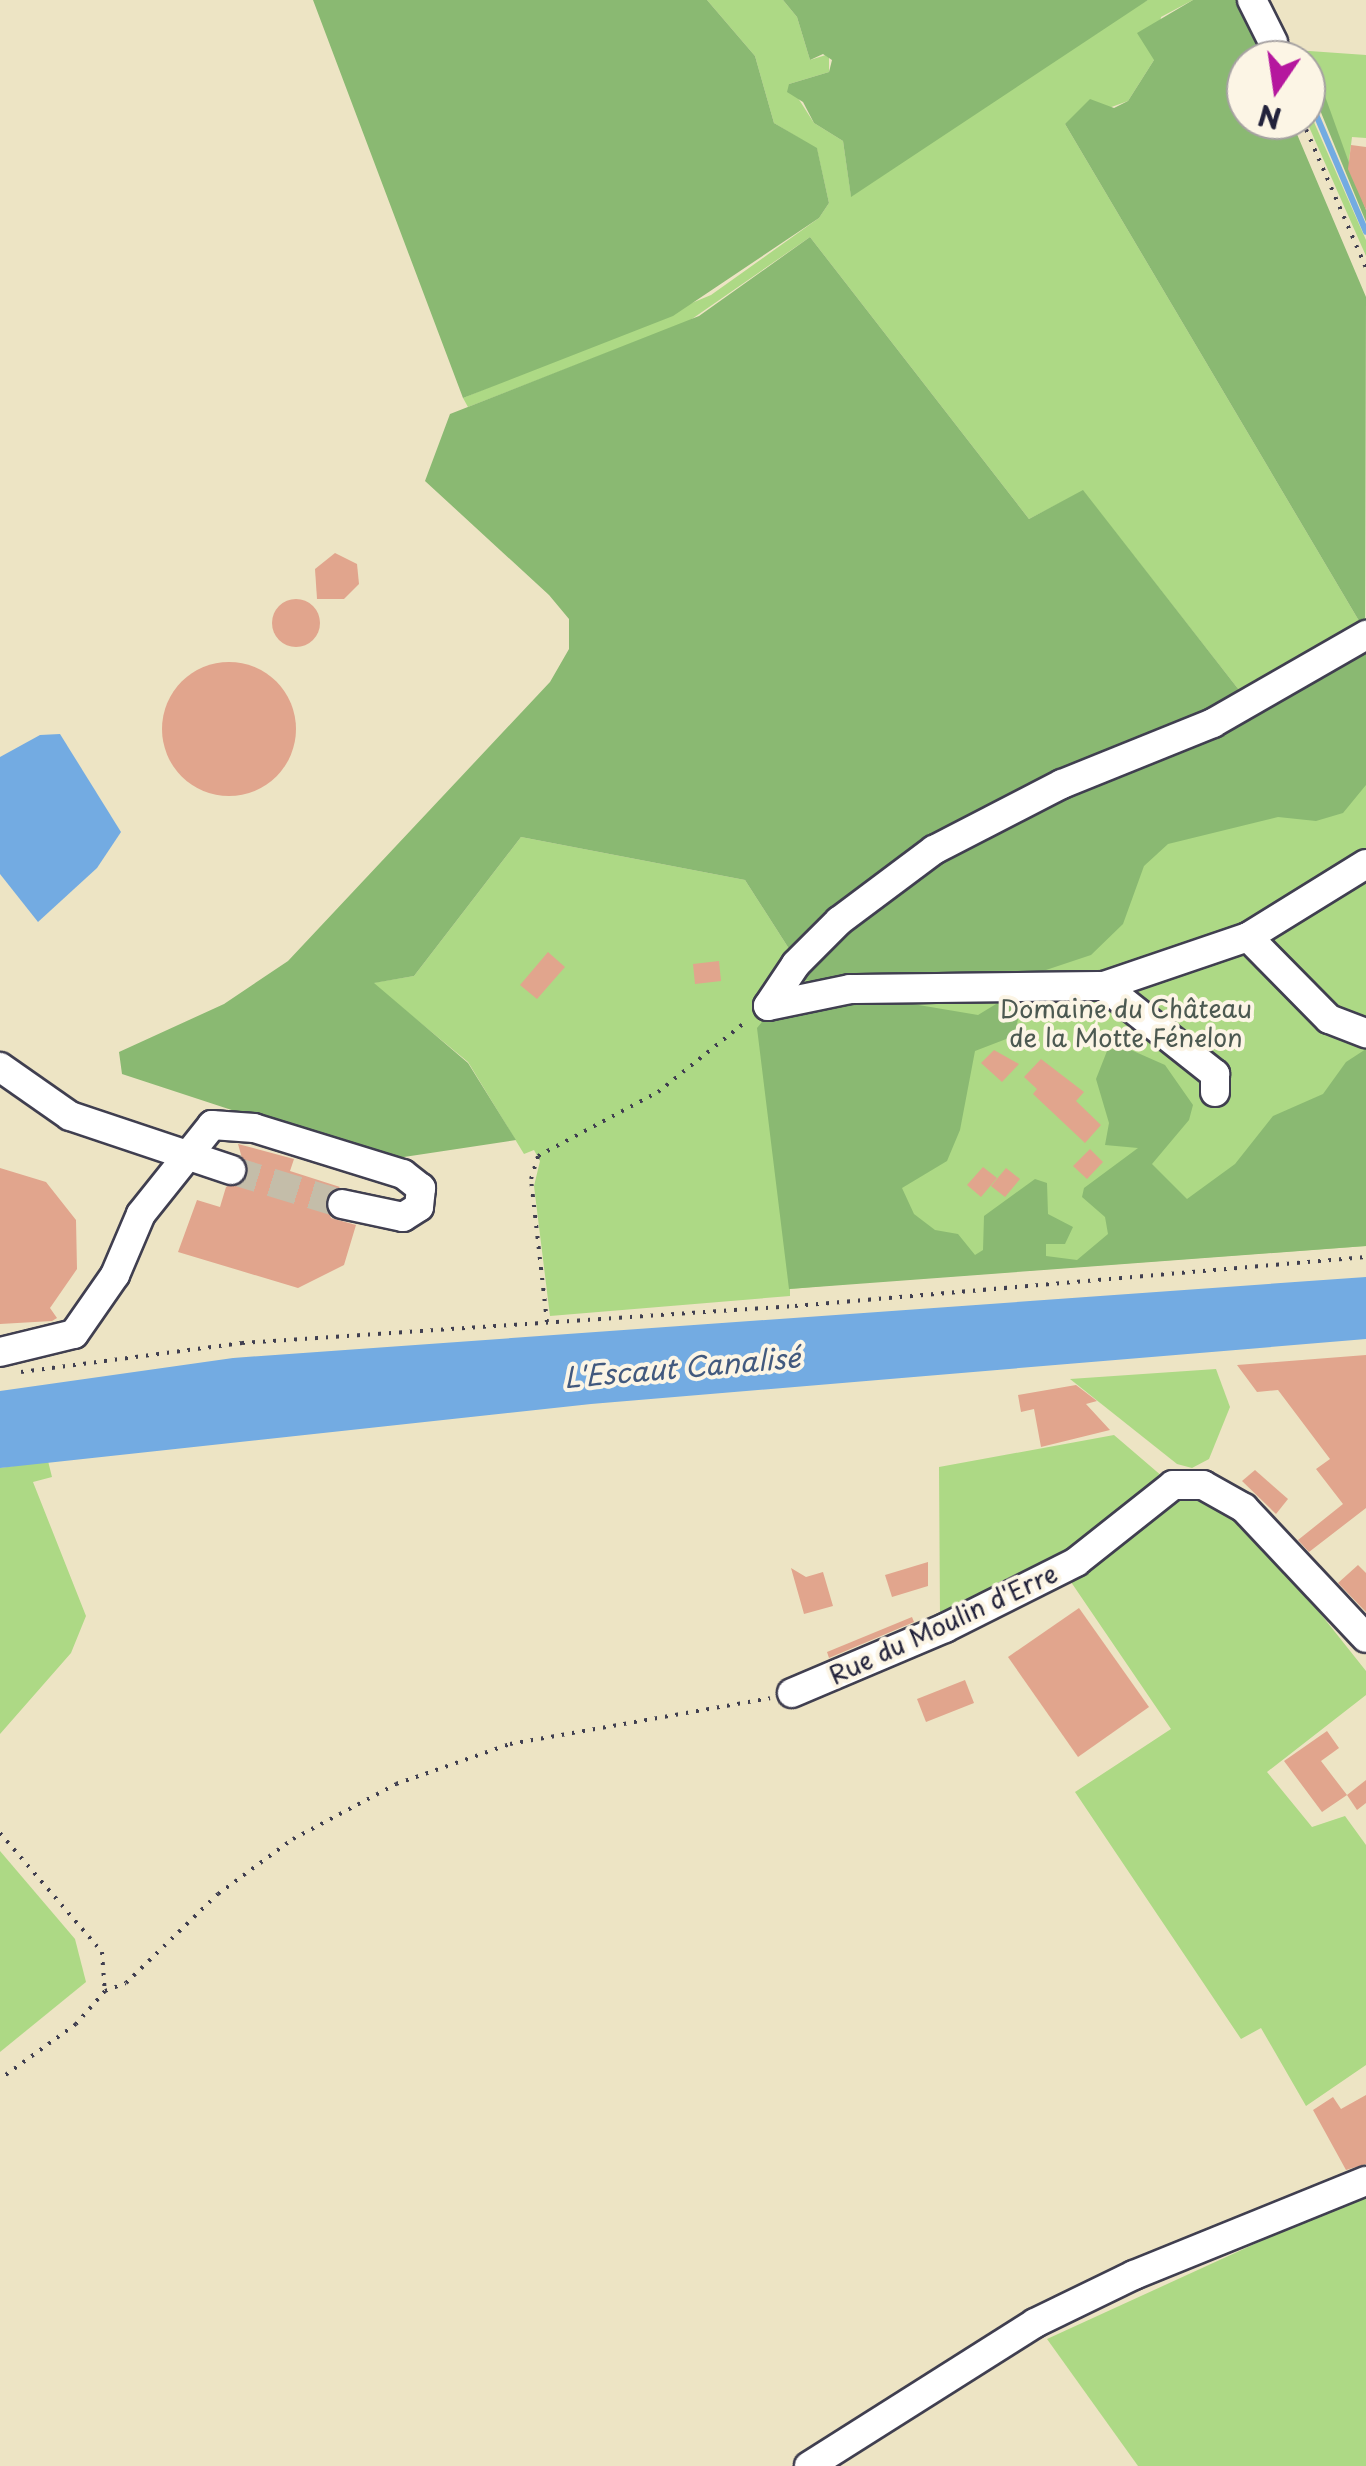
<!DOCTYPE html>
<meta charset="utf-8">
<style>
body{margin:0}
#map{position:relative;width:1366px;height:2466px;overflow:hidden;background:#ede4c4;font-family:"Playpen Sans",sans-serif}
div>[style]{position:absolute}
.green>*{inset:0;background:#add985}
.forest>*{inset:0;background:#8ab972}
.water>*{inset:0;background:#73abe2}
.stream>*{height:6px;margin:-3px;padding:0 3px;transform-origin:3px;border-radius:3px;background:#73abe2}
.building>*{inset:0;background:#e1a58d}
.round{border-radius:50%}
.minor-tunnel>*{height:28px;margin-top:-14px;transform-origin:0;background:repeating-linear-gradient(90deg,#c4bda9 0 28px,transparent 0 42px)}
.path>*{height:4px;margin-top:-2px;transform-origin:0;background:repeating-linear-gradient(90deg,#403f50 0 2.5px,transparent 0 10.5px)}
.roads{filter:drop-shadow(2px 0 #403f50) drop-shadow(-2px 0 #403f50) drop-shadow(0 2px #403f50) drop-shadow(0 -2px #403f50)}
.minor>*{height:28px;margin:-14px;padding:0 14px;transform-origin:14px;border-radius:14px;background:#fff}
span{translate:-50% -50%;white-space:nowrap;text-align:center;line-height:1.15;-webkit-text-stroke:8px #fcf5e5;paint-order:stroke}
.park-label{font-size:25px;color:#4c5951}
.street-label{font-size:25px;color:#22223b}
.water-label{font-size:28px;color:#42597e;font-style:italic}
.north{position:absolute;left:1226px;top:40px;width:100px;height:100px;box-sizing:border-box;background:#fcf5e5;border:2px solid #a5a1a1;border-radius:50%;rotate:193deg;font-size:28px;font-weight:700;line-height:40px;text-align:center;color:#22223b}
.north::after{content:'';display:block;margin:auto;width:35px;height:45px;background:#b5179e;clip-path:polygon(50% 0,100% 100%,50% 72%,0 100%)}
</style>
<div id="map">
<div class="green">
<div style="clip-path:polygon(707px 0,783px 0,797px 17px,810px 60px,829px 54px,829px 72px,789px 84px,814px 123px,843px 141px,851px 196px,1136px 6px,1148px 0,1193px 0,1161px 17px,1154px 60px,1128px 101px,1065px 124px,1365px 631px,1246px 699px,1083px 491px,1029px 519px,810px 237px,689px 321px,468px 407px,463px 398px,711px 295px,819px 218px,829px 203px,817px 149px,774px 123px,755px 56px)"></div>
<div style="clip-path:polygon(1295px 50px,1366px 55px,1366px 138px,1352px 137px,1348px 169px,1312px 61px,1286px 60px)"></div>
<div style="clip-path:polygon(1306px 104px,1366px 240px,1366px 256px,1306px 120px)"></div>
<div style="clip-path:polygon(1366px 647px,1366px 1246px,846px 1284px,790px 1289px,790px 1296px,550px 1316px,534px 1186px,540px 1161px,534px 1150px,524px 1154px,468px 1062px,372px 983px,414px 976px,521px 837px,745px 880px,793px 955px)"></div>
<div style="clip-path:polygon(1216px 1369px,1230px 1407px,1209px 1459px,1192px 1468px,1177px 1464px,1070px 1379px)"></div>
<div style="clip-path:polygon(1114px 1435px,1184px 1495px,1222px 1504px,1253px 1529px,1366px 1671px,1366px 1695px,1267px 1772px,1312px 1827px,1345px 1816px,1366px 1845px,1366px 2065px,1306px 2106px,1261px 2028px,1241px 2039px,1075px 1792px,1171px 1729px,1056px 1560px,940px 1617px,939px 1467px)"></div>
<div style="clip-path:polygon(48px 1461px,52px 1477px,33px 1482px,86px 1616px,71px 1653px,0 1734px,0 1468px)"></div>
<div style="clip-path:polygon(0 1851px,75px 1939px,86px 1982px,0 2052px)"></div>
<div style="clip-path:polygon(1366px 2193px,1366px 2466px,1138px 2466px,1047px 2339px)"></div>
</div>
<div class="forest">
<div style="clip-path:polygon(313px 0,707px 0,755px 56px,774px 123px,817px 148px,829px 203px,819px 218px,673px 316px,463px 398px)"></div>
<div style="clip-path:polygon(783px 0,1148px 0,851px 197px,843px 141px,814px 123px,803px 102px,787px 92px,789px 84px,829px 72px,832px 60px,823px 54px,810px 60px,797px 17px)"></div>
<div style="clip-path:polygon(1193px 0,1239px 0,1265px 60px,1246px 60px,1246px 120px,1291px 120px,1366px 297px,1365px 631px,1065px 124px,1090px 99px,1114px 108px,1128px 101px,1154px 60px,1137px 33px)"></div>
<div style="clip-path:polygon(1312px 60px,1366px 210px,1366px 222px,1306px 76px)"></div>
<div style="clip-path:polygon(810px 237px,1029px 519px,1083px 490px,1246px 699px,1074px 770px,793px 955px,745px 880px,521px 837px,414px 976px,374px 983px,468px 1063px,516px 1140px,384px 1160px,122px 1074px,119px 1052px,224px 1004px,288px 961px,550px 682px,569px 649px,569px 619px,549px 595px,425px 481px,450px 414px,699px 316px)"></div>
<div style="clip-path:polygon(1366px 647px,1366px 785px,1343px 813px,1316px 821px,1278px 817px,1168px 844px,1144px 866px,1123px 924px,1091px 955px,1040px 972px,957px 984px,790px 980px,869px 902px,951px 846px)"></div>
<div style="clip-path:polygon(810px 998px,883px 999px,978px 1015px,1001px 1001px,1022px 1003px,1014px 1036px,975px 1051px,960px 1130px,947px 1161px,902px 1188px,914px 1214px,935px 1230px,958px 1234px,975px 1255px,983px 1250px,984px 1216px,1035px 1179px,1047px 1183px,1048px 1214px,1073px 1227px,1065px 1244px,1046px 1244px,1046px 1256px,1077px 1260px,1108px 1234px,1105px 1217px,1082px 1197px,1084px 1188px,1138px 1148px,1105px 1145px,1109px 1123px,1096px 1079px,1107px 1051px,1122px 1046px,1165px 1065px,1193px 1105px,1189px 1120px,1152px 1164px,1187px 1199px,1235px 1164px,1273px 1116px,1323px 1094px,1346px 1062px,1366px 1049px,1366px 1246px,789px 1289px,757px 1028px,767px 1016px)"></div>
</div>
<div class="water">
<div style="clip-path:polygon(60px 734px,121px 832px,97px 868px,38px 922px,0 874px,0 757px,40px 735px)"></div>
<div style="clip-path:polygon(1366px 1277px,1366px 1339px,591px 1404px,0 1468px,0 1391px,233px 1358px)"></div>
</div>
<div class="stream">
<div style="left:1306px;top:91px;width:153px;rotate:66.9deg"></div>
</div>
<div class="building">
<div style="clip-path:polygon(1351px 145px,1366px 147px,1366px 210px,1348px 169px)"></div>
<div style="clip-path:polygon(335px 553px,357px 564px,359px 584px,344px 599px,317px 599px,315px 569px)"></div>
<div class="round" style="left:272px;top:599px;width:48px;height:48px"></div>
<div class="round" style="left:162px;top:662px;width:134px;height:134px"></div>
<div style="clip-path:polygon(548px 952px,565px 967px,537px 999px,520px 985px)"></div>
<div style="clip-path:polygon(719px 961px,721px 981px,695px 984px,693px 964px)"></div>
<div style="clip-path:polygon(994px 1050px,1019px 1064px,1002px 1082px,981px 1063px)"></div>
<div style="clip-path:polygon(1041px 1059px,1084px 1092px,1076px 1101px,1101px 1125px,1085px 1143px,1033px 1094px,1037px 1089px,1024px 1077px)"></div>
<div style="clip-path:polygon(238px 1144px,294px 1159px,290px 1171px,340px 1187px,325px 1201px,331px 1218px,356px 1225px,344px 1265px,298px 1288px,178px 1252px,197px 1200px,220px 1207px,226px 1187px,247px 1176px)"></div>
<div style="clip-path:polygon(1090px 1149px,1103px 1162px,1087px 1179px,1073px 1166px)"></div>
<div style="clip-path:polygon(983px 1167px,997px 1178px,981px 1197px,967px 1185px)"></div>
<div style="clip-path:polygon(0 1168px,46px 1182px,76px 1220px,77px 1269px,50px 1308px,57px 1318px,52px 1321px,0 1324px)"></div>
<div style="clip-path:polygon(1006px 1168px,1020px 1179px,1005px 1197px,991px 1186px)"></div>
<div style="clip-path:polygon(1366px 1355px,1366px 1508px,1309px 1552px,1298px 1540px,1343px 1504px,1316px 1469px,1330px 1459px,1278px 1390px,1257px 1392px,1237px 1365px)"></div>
<div style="clip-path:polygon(1076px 1385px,1097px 1401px,1086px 1404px,1110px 1430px,1041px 1447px,1034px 1409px,1021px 1412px,1018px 1395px)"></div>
<div style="clip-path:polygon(1255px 1470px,1288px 1499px,1276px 1514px,1242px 1481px)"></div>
<div style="clip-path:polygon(928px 1562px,928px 1586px,892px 1597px,885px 1575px)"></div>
<div style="clip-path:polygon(1358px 1565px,1366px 1573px,1366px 1612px,1338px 1583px)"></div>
<div style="clip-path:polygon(791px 1568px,806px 1577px,823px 1572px,833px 1606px,804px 1614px)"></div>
<div style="clip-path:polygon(1079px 1608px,1149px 1707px,1078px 1757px,1008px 1657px)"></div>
<div style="clip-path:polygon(912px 1617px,914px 1622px,829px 1658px,827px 1652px)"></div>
<div style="clip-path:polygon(965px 1680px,974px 1703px,926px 1722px,917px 1699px)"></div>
<div style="clip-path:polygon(1327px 1731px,1339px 1748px,1321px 1761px,1347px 1795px,1322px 1812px,1284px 1761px)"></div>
<div style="clip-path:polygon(1366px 1780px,1366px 1803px,1357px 1810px,1347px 1795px)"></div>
<div style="clip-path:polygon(1366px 2095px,1366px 2164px,1346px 2170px,1313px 2110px,1333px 2097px,1341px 2109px)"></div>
</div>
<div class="minor-tunnel">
<div style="left:231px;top:1170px;width:116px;rotate:17deg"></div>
</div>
<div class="path">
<div style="left:1302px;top:120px;width:161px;rotate:66.6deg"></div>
<div style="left:547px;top:1322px;width:144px;rotate:-96.4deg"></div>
<div style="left:531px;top:1179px;width:24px;rotate:-73deg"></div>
<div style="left:538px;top:1156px;width:136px;rotate:-28.1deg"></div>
<div style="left:658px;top:1092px;width:115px;rotate:-38.7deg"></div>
<div style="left:21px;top:1372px;width:223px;rotate:-7.5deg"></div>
<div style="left:242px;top:1343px;width:554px;rotate:-3.83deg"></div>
<div style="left:795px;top:1306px;width:573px;rotate:-4.9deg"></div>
<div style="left:0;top:1833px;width:157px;rotate:49.4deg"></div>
<div style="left:102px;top:1952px;width:39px;rotate:86deg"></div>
<div style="left:105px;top:1991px;width:44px;rotate:131.3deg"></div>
<div style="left:76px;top:2024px;width:94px;rotate:144.1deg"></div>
<div style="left:105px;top:1991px;width:22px;rotate:-21deg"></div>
<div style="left:126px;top:1983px;width:128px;rotate:-44.1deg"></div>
<div style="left:218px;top:1894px;width:93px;rotate:-36.3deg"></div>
<div style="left:293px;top:1839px;width:117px;rotate:-28.1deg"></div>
<div style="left:396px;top:1784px;width:121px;rotate:-19.3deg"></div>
<div style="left:510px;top:1744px;width:264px;rotate:-10deg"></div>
</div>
<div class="roads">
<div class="minor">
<div style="left:1252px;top:0;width:47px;rotate:63.4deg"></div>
<div style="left:1366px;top:864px;width:139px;rotate:148.3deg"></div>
<div style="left:1248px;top:937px;width:115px;rotate:45.4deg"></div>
<div style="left:1329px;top:1019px;width:40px;rotate:21deg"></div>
<div style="left:1104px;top:986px;width:142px;rotate:38.4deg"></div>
<div style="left:1215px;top:1074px;width:18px;rotate:90deg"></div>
<div style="left:768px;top:1006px;width:50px;rotate:-56.3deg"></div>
<div style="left:796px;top:964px;width:61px;rotate:-45deg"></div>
<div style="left:839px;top:921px;width:119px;rotate:-36.8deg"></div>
<div style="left:934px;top:850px;width:144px;rotate:-27.3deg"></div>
<div style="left:1062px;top:784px;width:163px;rotate:-22deg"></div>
<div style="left:1213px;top:723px;width:177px;rotate:-29.9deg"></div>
<div style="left:768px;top:1006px;width:84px;rotate:-11.7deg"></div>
<div style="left:850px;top:989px;width:254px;rotate:-0.7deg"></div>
<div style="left:1104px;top:986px;width:152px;rotate:-18.8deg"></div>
<div style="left:0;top:1067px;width:85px;rotate:35deg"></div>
<div style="left:70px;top:1116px;width:170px;rotate:18.5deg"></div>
<div style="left:0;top:1352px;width:76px;rotate:-13.7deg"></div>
<div style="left:74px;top:1334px;width:72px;rotate:-55.2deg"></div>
<div style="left:115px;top:1275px;width:66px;rotate:-66.9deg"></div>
<div style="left:141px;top:1214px;width:114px;rotate:-51.4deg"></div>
<div style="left:212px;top:1125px;width:42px;rotate:4.1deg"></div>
<div style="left:254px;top:1128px;width:156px;rotate:17.2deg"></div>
<div style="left:403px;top:1174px;width:23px;rotate:38deg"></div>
<div style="left:421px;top:1188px;width:19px;rotate:96deg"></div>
<div style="left:419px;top:1207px;width:19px;rotate:148deg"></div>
<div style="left:403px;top:1217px;width:62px;rotate:-168deg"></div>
<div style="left:792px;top:1693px;width:166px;rotate:-23deg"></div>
<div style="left:945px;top:1628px;width:147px;rotate:-26.7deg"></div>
<div style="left:1076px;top:1562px;width:124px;rotate:-38.4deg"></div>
<div style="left:1173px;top:1485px;width:30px"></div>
<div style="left:1203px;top:1485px;width:47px;rotate:29.3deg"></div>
<div style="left:1244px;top:1508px;width:178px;rotate:46.8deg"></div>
<div style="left:809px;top:2466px;width:267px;rotate:-32.3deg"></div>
<div style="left:1035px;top:2323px;width:110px;rotate:-25.9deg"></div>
<div style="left:1134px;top:2275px;width:250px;rotate:-22.1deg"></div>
</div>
</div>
<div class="park-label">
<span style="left:1126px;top:1023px">Domaine du Château<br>de la Motte Fénelon</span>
</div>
<div class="street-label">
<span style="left:943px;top:1624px;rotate:-25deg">Rue du Moulin d'Erre</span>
</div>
<div class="water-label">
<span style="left:682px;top:1367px;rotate:-5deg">L'Escaut Canalisé</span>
</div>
<div class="north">N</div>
</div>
